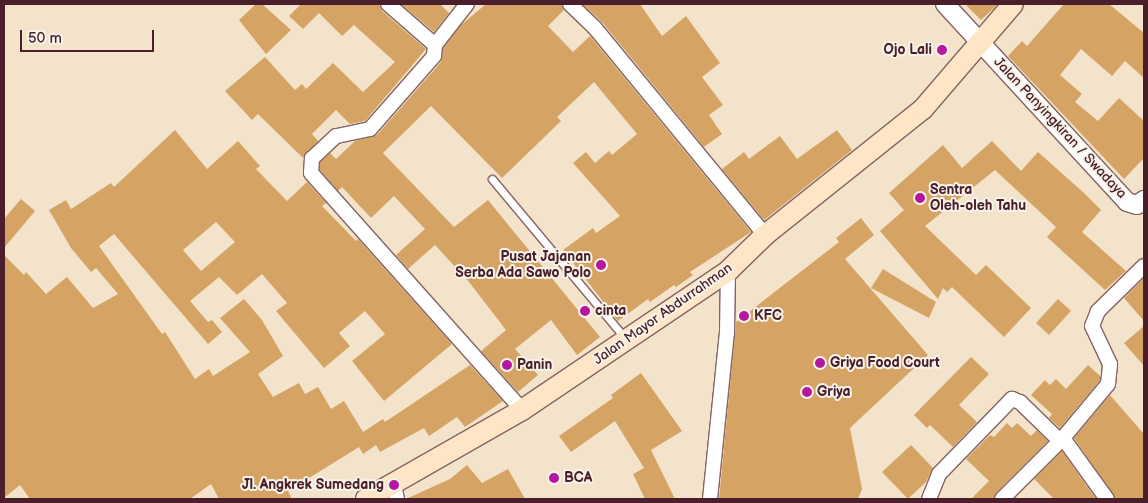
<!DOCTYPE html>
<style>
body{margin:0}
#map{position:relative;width:1148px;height:503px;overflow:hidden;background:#f3e3ca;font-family:"Balsamiq Sans",sans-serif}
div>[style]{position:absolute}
.building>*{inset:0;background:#d5a465}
.roads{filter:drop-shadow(1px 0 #856463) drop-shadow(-1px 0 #856463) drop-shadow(0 1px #856463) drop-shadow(0 -1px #856463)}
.service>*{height:7px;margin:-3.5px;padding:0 3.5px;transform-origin:3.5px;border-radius:3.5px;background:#fff}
.minor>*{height:14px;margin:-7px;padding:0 7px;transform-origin:7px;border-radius:7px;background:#fff}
.tertiary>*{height:18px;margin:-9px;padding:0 9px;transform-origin:9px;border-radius:9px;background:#fff}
.secondary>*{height:20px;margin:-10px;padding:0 10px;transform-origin:10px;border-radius:10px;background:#fde5c5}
.dots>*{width:14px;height:14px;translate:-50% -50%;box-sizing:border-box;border:2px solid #f7f3e8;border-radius:50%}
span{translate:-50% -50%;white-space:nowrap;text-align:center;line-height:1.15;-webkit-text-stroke:4px #f7f3e8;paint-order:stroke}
.poi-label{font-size:14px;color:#4a1f2b;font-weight:700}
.right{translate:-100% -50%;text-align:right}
.left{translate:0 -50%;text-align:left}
.street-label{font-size:14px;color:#4a1f2b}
.frame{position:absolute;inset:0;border:5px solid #4a1f2b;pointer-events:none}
.scale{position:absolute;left:20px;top:30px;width:134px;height:22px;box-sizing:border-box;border:2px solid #4a1f2b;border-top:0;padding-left:6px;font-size:15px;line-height:18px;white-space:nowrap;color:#4a1f2b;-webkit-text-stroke:4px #f7f3e8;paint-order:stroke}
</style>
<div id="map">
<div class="building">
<div style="clip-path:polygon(256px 4px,262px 4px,291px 30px,266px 54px,239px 20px)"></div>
<div style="clip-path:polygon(301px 4px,379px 4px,382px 11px,426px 49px,365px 121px,350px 124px,336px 110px,312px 134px,318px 141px,303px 158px,258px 114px,252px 120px,225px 91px,265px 57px,295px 90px,302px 84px,306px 89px,333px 63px,363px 92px,395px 62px,354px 25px,342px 36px,319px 13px,303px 29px,289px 16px)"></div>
<div style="clip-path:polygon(401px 4px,440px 4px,449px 13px,434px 32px)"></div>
<div style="clip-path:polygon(486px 4px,561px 4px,564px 10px,548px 26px,573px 52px,590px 36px,751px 232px,690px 272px,693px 275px,676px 287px,674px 285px,650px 302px,648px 299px,618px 321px,563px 250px,593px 228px,596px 233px,620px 216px,573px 163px,586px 152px,595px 163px,609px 151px,612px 155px,637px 134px,594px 82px,557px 117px,561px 121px,502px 178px,431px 106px,383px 153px,454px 227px,488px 200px,600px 337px,577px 355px,551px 320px,515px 349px,538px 375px,518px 392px,481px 351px,506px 330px,469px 282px,435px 245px,408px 269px,396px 255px,425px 229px,394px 196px,371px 218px,342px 187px,338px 191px,320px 170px,320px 162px,330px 153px,336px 159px,355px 141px,377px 135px,441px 62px,443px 48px,461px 25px)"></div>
<div style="clip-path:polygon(582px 4px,640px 4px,662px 36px,686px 16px,720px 63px,702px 77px,723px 105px,709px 115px,722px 134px,704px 147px,602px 22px)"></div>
<div style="clip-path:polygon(965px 4px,998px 4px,981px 20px)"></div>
<div style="clip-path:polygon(1064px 4px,1109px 4px,1144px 33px,1144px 78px,1125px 61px,1112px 76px,1081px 49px,1060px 75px,1082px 94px,1075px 102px,1098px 121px,1119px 98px,1144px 121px,1144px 158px,1124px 179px,1008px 56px,1022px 41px,1027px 46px)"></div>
<div style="clip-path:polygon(evenodd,175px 130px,207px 169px,238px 141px,260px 166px,256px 169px,287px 201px,307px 182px,326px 203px,322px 206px,356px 241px,358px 239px,452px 344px,384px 401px,352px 361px,385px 334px,365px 311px,339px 333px,350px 346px,324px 368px,276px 311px,287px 303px,262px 274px,237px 295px,219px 277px,190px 301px,208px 322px,212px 320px,222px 332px,208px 344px,114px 234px,99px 246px,162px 334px,165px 332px,195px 379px,209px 369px,213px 376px,250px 352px,220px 318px,244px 299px,262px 320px,283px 356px,258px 374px,273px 397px,299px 383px,305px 394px,318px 387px,331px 409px,344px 401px,363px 432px,383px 419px,385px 422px,470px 365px,503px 401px,465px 427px,457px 417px,429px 436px,424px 428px,380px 452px,376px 445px,363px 454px,359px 447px,288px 491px,292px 499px,219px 499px,211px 484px,190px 499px,30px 499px,20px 485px,4px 498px,4px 255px,24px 275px,26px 272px,46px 294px,67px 277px,93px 308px,118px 294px,96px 268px,91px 272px,71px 248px,49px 210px,66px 200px,71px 209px,111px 183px,114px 187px,175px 130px,216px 222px,235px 242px,201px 271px,183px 250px,216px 222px)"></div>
<div style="clip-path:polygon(837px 130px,852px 150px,764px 220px,722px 169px,744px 152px,749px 159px,780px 136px,797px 159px)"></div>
<div style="clip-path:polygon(992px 141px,1021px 171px,1038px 152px,1084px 193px,1101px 210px,1082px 232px,1126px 271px,1105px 290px,1047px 237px,1056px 227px,995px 170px,925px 226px,976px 275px,986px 265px,1031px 308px,1004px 337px,952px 287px,947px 292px,943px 288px,938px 299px,880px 231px,904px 210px,889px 193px,943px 145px,962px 168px)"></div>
<div style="clip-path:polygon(21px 199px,35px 211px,4px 248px,4px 219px)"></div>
<div style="clip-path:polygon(861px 218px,874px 235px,845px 259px,928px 355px,850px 428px,862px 489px,858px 499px,719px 499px,736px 322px,839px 242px,836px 238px)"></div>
<div style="clip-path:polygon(883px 269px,936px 302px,929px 318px,871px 288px)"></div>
<div style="clip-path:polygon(1144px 278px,1144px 321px,1124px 298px)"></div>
<div style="clip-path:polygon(1058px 299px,1071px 311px,1049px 335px,1036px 323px)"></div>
<div style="clip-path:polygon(1144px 326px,1144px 366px,1124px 343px)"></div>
<div style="clip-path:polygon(971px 357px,989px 374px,959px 405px,977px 422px,953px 447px,930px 425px,927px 428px,914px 415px)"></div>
<div style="clip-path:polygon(1088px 365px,1100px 376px,1100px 380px,1060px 428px,1049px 418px,1052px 414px,1031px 395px,1045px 380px,1050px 385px,1056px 379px,1066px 389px)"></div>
<div style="clip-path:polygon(641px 373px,682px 431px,651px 450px,675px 499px,645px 499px,633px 474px,644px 468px,615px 421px,571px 452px,559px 436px,613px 398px,611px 395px)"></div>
<div style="clip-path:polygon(1110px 395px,1144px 434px,1144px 499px,1116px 499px,1074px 438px)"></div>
<div style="clip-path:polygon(1007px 423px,1012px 428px,1017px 423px,1031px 436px,1037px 430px,1048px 441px,996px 493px,993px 499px,971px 499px,989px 481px,966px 459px,990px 435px,994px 437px)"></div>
<div style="clip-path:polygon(911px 445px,933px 468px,926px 482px,908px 499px,882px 472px)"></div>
<div style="clip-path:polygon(1062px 451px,1096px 499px,1054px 499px,1034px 479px)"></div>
<div style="clip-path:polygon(467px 465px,482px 483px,508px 469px,525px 499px,406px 499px,450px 479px)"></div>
</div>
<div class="roads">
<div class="service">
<div style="left:492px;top:179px;width:207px;rotate:50.1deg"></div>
</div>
<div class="minor">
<div style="left:388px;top:4px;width:62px;rotate:41.1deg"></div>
<div style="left:435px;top:45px;width:52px;rotate:-52deg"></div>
<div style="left:570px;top:4px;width:35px;rotate:44deg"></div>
<div style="left:595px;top:28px;width:268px;rotate:50.6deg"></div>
<div style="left:435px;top:45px;width:11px;rotate:95deg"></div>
<div style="left:434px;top:56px;width:97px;rotate:131.2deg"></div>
<div style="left:370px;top:129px;width:35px;rotate:168deg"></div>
<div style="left:336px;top:136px;width:33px;rotate:137deg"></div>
<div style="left:312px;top:158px;width:15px;rotate:94deg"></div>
<div style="left:311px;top:173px;width:317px;rotate:48.3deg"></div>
<div style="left:1063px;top:438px;width:75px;rotate:54.2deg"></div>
<div style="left:394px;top:485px;width:14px;rotate:78deg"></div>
<div style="left:710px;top:499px;width:167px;rotate:-84.2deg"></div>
<div style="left:727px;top:333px;width:62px;rotate:-89.1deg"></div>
<div style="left:929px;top:499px;width:27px;rotate:-68deg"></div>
<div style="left:939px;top:474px;width:105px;rotate:-45.8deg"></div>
<div style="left:1012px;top:399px;width:9px;rotate:21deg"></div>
<div style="left:1020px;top:402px;width:56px;rotate:44.3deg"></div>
<div style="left:1002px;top:499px;width:86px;rotate:-45deg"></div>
<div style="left:1063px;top:438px;width:70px;rotate:-50.2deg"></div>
<div style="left:1108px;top:384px;width:20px;rotate:-84deg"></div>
<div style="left:1110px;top:364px;width:42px;rotate:-115.3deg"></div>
<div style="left:1092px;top:326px;width:16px;rotate:-68deg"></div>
<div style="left:1098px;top:311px;width:64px;rotate:-44.4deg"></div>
</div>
<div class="tertiary">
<div style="left:945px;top:4px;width:269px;rotate:47.4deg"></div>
<div style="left:1127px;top:202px;width:10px;rotate:17deg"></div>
<div style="left:1137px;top:205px;width:9px;rotate:-36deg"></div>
</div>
<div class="secondary">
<div style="left:366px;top:499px;width:180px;rotate:-29.7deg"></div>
<div style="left:522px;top:410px;width:249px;rotate:-34deg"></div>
<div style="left:728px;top:271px;width:52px;rotate:-44.2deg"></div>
<div style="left:765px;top:235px;width:202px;rotate:-38.6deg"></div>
<div style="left:923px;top:109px;width:138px;rotate:-49.4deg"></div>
</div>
</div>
<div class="dots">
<div style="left:942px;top:50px;background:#b5179e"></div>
<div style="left:920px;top:198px;background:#b5179e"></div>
<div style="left:601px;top:265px;background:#b5179e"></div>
<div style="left:585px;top:311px;background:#b5179e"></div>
<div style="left:744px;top:316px;background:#b5179e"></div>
<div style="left:820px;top:363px;background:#b5179e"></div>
<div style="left:507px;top:365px;background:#b5179e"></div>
<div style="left:807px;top:392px;background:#b5179e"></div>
<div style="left:554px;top:478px;background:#b5179e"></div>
<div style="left:394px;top:485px;background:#b5179e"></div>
</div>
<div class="poi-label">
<span class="right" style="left:932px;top:50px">Ojo Lali</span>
<span class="left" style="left:930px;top:198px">Sentra<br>Oleh-oleh Tahu</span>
<span class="right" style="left:591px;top:265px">Pusat Jajanan<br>Serba Ada Sawo Polo</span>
<span class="left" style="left:595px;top:311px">cinta</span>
<span class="left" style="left:754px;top:316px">KFC</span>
<span class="left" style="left:830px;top:363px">Griya Food Court</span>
<span class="left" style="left:517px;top:365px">Panin</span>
<span class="left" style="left:817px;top:392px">Griya</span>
<span class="left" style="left:564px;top:478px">BCA</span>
<span class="right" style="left:384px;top:485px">Jl. Angkrek Sumedang</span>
</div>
<div class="street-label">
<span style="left:1060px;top:128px;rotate:47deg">Jalan Panyingkiran / Swadaya</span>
<span style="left:663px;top:314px;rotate:-35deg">Jalan Mayor Abdurrahman</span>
</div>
<div class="frame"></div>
<div class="scale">50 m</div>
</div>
